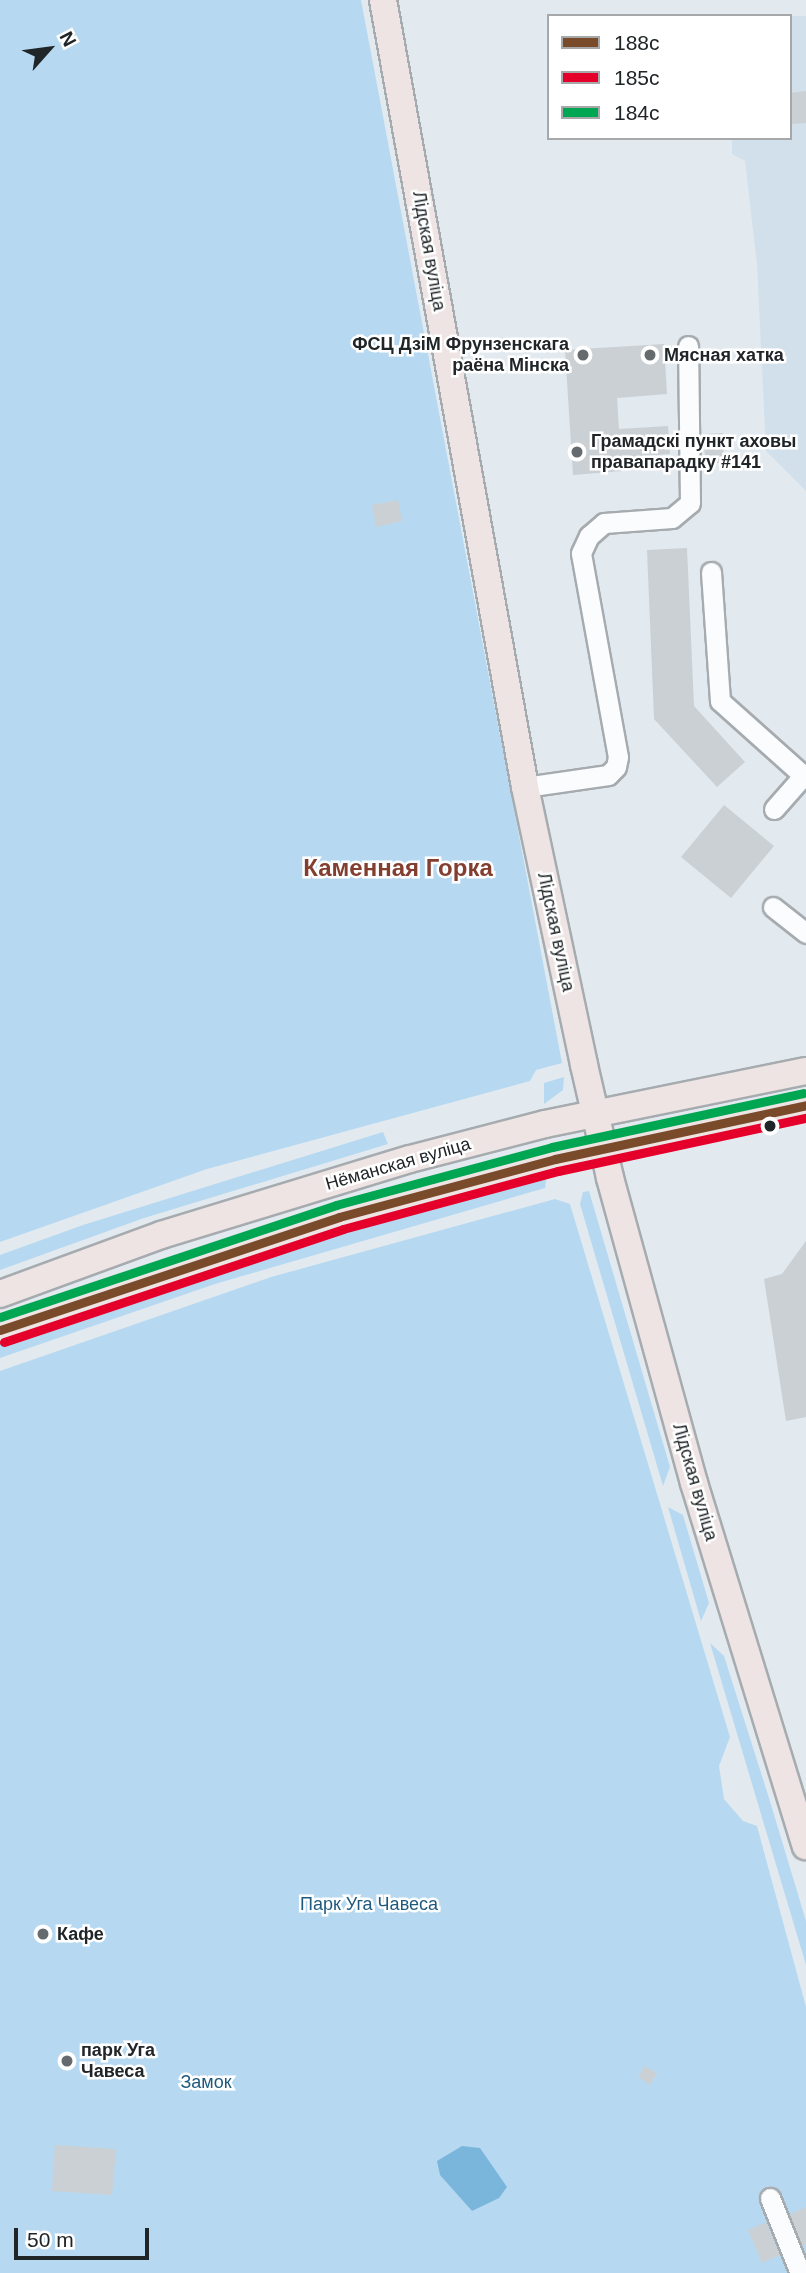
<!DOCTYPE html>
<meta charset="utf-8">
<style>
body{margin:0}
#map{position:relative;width:806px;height:2273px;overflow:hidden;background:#e2eaef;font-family:Helvetica,sans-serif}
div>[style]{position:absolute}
.built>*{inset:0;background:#d2e0eb}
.green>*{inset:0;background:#b6d9f1}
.water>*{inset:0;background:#7ab6db}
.building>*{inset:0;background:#cbd0d4}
.roads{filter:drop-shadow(2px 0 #a6abaf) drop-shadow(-2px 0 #a6abaf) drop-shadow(0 2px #a6abaf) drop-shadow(0 -2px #a6abaf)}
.minor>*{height:19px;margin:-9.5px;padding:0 9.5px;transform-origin:9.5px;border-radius:9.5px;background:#fbfcfd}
.major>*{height:26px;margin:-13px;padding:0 13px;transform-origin:13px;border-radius:13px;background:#ede4e3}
.bus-1>*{height:9px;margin:-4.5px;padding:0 4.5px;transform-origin:4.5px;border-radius:4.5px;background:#7a4b2a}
.bus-2>*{height:9px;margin:-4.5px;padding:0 4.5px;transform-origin:4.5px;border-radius:4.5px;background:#e4002b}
.bus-3>*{height:9px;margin:-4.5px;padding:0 4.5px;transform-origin:4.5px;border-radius:4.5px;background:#00a651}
.dots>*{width:19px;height:19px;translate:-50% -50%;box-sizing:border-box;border:4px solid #fff;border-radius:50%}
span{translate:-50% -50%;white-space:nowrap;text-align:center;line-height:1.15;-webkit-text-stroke:5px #fff;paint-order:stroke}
.street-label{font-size:18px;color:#202528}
.poi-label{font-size:18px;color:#202528;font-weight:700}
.right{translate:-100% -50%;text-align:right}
.left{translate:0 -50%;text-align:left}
.park-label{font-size:18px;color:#1f5a7d}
.district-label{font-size:24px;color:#843e30;font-weight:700}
.legend{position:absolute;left:547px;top:14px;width:245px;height:126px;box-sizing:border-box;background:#fff;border:2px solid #a6a8a9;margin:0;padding:9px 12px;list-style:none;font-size:21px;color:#202528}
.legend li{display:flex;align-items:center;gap:14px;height:35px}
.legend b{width:35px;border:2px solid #a6a8a9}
.north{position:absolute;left:14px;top:14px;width:70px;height:70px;-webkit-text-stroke:5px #fff;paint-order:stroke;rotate:62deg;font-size:19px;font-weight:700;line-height:28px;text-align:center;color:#202528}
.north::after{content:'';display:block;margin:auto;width:24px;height:32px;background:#202528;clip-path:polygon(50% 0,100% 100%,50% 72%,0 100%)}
.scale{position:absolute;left:14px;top:2228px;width:135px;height:32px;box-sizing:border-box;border:4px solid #202528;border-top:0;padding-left:9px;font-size:21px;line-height:24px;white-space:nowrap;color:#202528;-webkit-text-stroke:5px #fff;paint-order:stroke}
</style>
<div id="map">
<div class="built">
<div style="clip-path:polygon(790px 16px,806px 16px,806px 491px,766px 451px,757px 265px,745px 161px,732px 154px,732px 138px,790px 138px)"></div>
</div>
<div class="green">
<div style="clip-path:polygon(0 0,361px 0,562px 1063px,536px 1070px,530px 1081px,207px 1169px,0 1242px)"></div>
<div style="clip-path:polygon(564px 1077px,563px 1090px,544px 1104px,544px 1083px)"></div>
<div style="clip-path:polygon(383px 1132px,388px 1144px,144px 1218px,0 1270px,0 1255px,83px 1225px)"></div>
<div style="clip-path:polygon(547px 1173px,545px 1188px,215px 1284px,0 1358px,0 1345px,66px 1321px,309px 1239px)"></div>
<div style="clip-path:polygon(589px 1191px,670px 1467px,663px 1486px,580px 1204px,583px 1192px)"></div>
<div style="clip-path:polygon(555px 1199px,570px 1204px,730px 1737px,719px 1766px,724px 1799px,743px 1821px,757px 1826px,806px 2007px,806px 2273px,0 2273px,0 1371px,271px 1277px)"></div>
<div style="clip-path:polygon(668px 1507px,683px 1515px,709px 1603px,701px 1621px)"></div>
<div style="clip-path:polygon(710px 1643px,724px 1656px,769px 1798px,806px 1921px,806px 1965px)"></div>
</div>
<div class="water">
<div style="clip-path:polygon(462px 2146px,480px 2148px,507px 2187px,499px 2198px,472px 2211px,440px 2175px,437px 2161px)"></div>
</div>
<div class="building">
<div style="clip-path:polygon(806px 91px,806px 123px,790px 124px,790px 93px)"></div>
<div style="clip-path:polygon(664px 344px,667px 394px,617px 398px,619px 429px,668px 426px,670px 454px,621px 458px,622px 471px,573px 475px,565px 350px)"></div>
<div style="clip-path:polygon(723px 433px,724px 463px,705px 463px,704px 434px)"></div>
<div style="clip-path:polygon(398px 500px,402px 521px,376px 527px,372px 505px)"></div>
<div style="clip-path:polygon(687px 548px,694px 706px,745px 762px,717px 787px,654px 719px,647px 550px)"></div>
<div style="clip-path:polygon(724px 805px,774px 846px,731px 898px,681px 857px)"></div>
<div style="clip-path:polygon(806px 1241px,806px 1417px,786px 1421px,764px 1279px,782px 1274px)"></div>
<div style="clip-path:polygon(645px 2066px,657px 2073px,650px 2085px,638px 2077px)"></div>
<div style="clip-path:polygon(55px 2145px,116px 2149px,112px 2195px,52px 2191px)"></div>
<div style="clip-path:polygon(806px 2207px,806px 2244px,802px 2246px,790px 2214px)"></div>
<div style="clip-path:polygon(766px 2222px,780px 2255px,762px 2263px,748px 2230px)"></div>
</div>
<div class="roads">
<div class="minor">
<div style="left:711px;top:572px;width:129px;rotate:86deg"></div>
<div style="left:720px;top:701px;width:115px;rotate:41.8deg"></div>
<div style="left:525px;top:787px;width:84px;rotate:-8.2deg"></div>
<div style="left:608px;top:775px;width:11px;rotate:-45deg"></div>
<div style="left:616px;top:767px;width:10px;rotate:-79deg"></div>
<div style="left:618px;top:757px;width:207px;rotate:-100.3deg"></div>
<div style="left:581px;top:553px;width:19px;rotate:-65deg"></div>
<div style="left:589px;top:536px;width:20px;rotate:-41deg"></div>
<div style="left:604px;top:523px;width:68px;rotate:-4.2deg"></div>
<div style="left:672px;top:518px;width:23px;rotate:-40deg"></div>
<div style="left:690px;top:503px;width:157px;rotate:-90.7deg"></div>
<div style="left:774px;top:809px;width:44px;rotate:-48.7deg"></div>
<div style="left:773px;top:907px;width:42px;rotate:38.2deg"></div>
<div style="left:770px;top:2198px;width:81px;rotate:68.2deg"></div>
</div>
<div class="major">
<div style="left:383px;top:0;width:800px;rotate:79.77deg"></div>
<div style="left:525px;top:787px;width:284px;rotate:78deg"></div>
<div style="left:584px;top:1065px;width:116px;rotate:77deg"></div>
<div style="left:610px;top:1178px;width:316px;rotate:74.6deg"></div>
<div style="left:694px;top:1483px;width:380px;rotate:72.9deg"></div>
<div style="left:0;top:1294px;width:171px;rotate:-20.1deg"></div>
<div style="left:161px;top:1235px;width:260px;rotate:-17deg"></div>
<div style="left:410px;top:1159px;width:139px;rotate:-14.5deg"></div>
<div style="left:545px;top:1124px;width:266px;rotate:-11.5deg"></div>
<div style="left:0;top:1330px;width:357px;rotate:-18.4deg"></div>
<div style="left:339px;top:1217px;width:224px;rotate:-15deg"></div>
<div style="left:555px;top:1159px;width:257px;rotate:-12.1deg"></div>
</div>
</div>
<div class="bus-1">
<div style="left:0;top:1330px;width:357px;rotate:-18.4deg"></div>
<div style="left:339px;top:1217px;width:224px;rotate:-15deg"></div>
<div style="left:555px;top:1159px;width:257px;rotate:-12.1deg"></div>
</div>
<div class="bus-2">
<div style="left:4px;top:1342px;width:357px;rotate:-18.4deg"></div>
<div style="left:343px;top:1229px;width:223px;rotate:-15.1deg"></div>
<div style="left:558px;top:1171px;width:254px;rotate:-12.1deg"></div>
</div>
<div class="bus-3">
<div style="left:0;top:1317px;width:354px;rotate:-18.4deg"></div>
<div style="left:336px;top:1205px;width:224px;rotate:-15deg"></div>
<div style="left:552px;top:1147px;width:257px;rotate:-12.1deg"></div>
</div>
<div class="dots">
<div style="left:583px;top:355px;background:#646a6e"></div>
<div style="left:650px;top:355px;background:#646a6e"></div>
<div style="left:577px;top:452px;background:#646a6e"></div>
<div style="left:770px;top:1126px;background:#202528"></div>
<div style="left:43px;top:1934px;background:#646a6e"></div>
<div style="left:67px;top:2061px;background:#646a6e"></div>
</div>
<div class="street-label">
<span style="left:429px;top:251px;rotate:80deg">Лідская вуліца</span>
<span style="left:556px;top:932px;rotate:78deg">Лідская вуліца</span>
<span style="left:398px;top:1164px;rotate:-16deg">Нёманская вуліца</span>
<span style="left:695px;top:1482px;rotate:74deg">Лідская вуліца</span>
</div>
<div class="poi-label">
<span class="right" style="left:569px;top:355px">ФСЦ ДзіМ Фрунзенскага<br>раёна Мінска</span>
<span class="left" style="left:664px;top:355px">Мясная хатка</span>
<span class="left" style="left:591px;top:452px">Грамадскі пункт аховы<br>правапарадку #141</span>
<span class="left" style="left:57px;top:1934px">Кафе</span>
<span class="left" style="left:81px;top:2061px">парк Уга<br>Чавеса</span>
</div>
<div class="park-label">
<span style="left:369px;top:1904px">Парк Уга Чавеса</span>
<span style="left:206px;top:2082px">Замок</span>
</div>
<div class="district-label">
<span style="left:398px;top:868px">Каменная Горка</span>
</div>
<ul class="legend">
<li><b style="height:9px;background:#7a4b2a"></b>188с</li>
<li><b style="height:9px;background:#e4002b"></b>185с</li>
<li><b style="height:9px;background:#00a651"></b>184с</li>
</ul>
<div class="north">N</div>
<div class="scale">50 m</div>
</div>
